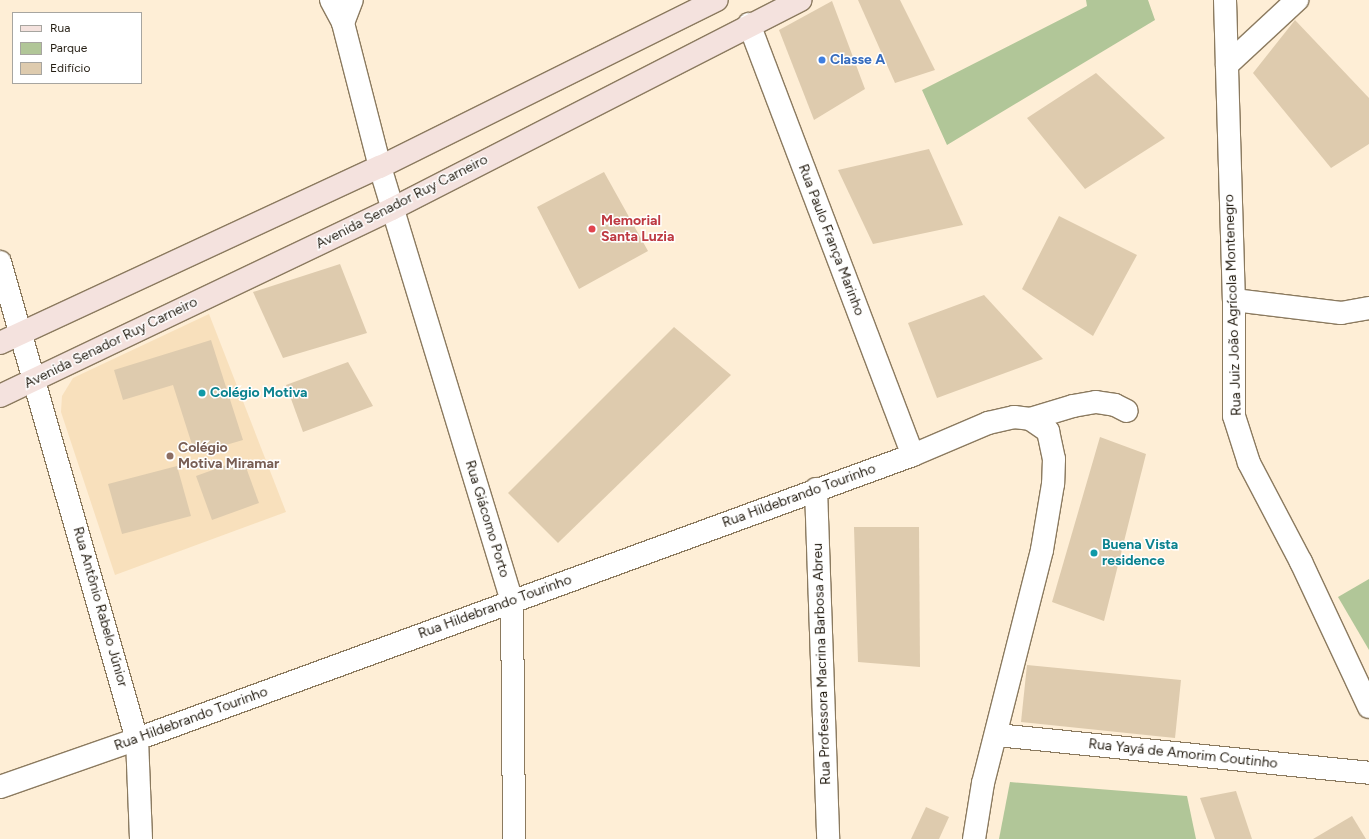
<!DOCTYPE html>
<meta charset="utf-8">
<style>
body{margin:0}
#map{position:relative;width:1369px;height:839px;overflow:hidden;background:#feeed6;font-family:Figtree,sans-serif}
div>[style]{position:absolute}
.built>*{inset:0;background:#f8e0bc}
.green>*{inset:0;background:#b1c698}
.building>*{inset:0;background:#decbae}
.roads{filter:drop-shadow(1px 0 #8b7a5f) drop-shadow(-1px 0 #8b7a5f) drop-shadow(0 1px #8b7a5f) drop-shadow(0 -1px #8b7a5f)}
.minor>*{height:22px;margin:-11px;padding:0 11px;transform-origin:11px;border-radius:11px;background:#fff}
.major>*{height:22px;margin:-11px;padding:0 11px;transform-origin:11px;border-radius:11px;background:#f4e2de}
.dots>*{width:11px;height:11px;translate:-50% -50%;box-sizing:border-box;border:2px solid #fff;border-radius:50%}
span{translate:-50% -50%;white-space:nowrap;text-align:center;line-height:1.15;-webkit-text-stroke:3px #fff;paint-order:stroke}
.shop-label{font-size:14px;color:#366cbe;font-weight:700}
.left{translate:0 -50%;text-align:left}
.street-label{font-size:14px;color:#241d12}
.health-label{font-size:14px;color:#be3a42;font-weight:700}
.culture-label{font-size:14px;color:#0d838f;font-weight:700}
.education-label{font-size:14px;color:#785e54;font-weight:700}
.legend{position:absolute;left:12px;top:12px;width:130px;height:72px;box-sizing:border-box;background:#fff;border:1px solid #a7a5a0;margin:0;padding:5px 7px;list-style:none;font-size:12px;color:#241d12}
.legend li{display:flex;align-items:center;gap:8px;height:20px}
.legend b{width:20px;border:1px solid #a7a5a0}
</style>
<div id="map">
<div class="built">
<div style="clip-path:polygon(209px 314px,286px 512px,115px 575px,61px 412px,62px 396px,73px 378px)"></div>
</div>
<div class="green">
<div style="clip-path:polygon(1086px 0,1148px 0,1155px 20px,947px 145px,922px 90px,1087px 6px)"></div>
<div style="clip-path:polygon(1369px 579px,1369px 650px,1338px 597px)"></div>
<div style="clip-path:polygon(1010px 782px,1187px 796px,1196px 839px,999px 839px)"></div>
</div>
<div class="building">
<div style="clip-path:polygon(858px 0,900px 0,935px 70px,895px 83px)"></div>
<div style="clip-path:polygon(832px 1px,865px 89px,814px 120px,779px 30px)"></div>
<div style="clip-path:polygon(1295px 20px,1369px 98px,1369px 144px,1331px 168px,1253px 73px)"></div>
<div style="clip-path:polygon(1096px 73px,1165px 138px,1085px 189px,1027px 118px)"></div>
<div style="clip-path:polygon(929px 149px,963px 225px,873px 244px,838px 170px)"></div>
<div style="clip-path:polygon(604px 172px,648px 251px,579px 289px,537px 207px)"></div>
<div style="clip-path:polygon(1059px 216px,1137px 255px,1093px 336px,1022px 289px)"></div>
<div style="clip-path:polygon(340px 264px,367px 333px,283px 358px,253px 292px)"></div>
<div style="clip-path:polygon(984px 295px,1043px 359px,937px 398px,908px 323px)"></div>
<div style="clip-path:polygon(674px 327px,731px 375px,558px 543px,508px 493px)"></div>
<div style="clip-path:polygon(211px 340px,243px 440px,195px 454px,173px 385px,123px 400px,114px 370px)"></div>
<div style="clip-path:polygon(348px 362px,373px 406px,303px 432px,286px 385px)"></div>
<div style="clip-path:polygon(1100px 437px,1146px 454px,1104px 621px,1052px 602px)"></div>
<div style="clip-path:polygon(243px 459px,259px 503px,212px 520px,196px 476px)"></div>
<div style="clip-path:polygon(177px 466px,191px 516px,122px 534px,108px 484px)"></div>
<div style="clip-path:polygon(854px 527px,919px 527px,920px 667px,858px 662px)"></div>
<div style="clip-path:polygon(1027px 665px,1181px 680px,1175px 738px,1021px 722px)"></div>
<div style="clip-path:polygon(1236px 791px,1252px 839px,1215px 839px,1200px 798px)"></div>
<div style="clip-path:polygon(926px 807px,949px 817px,939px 839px,911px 839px)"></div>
<div style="clip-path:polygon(1352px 816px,1366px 839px,1313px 839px)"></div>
</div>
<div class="roads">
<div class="minor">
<div style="left:331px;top:0;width:26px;rotate:62deg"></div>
<div style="left:343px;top:23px;width:149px;rotate:75.6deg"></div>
<div style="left:380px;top:167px;width:454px;rotate:73.1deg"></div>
<div style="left:512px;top:601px;width:238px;rotate:89.5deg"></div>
<div style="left:1225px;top:0;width:300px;rotate:88.3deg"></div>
<div style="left:1234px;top:300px;width:116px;rotate:90deg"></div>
<div style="left:1234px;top:416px;width:49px;rotate:72.3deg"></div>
<div style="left:1249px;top:463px;width:112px;rotate:62.3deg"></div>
<div style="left:1301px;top:562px;width:160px;rotate:64.9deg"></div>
<div style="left:343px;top:23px;width:25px;rotate:-69deg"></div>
<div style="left:749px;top:24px;width:461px;rotate:69.2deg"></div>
<div style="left:1227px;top:65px;width:96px;rotate:-42.9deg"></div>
<div style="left:0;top:262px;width:496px;rotate:74deg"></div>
<div style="left:137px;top:739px;width:100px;rotate:87.7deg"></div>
<div style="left:1234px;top:300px;width:108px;rotate:6.9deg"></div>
<div style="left:1341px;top:313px;width:28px;rotate:-10deg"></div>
<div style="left:1030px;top:419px;width:45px;rotate:-16.8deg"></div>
<div style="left:1073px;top:406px;width:23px;rotate:-10deg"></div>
<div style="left:1096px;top:402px;width:19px;rotate:9deg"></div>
<div style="left:1115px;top:405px;width:13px;rotate:27deg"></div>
<div style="left:816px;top:489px;width:350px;rotate:88deg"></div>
<div style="left:997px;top:735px;width:374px;rotate:5.8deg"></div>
<div style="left:0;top:787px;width:145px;rotate:-19.3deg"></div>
<div style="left:137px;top:739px;width:826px;rotate:-20.1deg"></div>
<div style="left:913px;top:455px;width:82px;rotate:-23.1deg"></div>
<div style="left:988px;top:423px;width:27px;rotate:-13deg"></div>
<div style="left:1014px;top:417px;width:16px;rotate:7deg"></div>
<div style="left:1030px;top:419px;width:22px;rotate:34deg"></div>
<div style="left:1048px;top:431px;width:29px;rotate:78deg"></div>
<div style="left:1054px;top:459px;width:25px;rotate:92deg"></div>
<div style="left:1053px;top:484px;width:67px;rotate:99.5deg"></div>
<div style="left:1042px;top:550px;width:240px;rotate:104.2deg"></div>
<div style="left:983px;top:783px;width:57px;rotate:99.1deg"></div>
</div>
<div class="major">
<div style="left:0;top:343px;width:419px;rotate:-24.9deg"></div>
<div style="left:380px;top:167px;width:376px;rotate:-26.4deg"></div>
<div style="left:0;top:396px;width:434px;rotate:-25.5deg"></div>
<div style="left:392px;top:209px;width:459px;rotate:-27.1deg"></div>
</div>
</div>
<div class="dots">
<div style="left:822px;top:60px;background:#3f7fe0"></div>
<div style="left:592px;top:229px;background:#e0444e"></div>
<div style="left:202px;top:393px;background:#0f9aa8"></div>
<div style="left:170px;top:456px;background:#8d6e63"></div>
<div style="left:1094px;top:553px;background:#0f9aa8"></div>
</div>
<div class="shop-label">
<span class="left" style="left:830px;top:60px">Classe A</span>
</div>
<div class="street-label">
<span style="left:402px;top:202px;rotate:-27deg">Avenida Senador Ruy Carneiro</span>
<span style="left:831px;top:240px;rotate:69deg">Rua Paulo França Marinho</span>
<span style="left:1233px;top:305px;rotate:-92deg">Rua Juiz João Agrícola Montenegro</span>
<span style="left:111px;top:343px;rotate:-26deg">Avenida Senador Ruy Carneiro</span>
<span style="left:799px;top:496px;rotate:-20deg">Rua Hildebrando Tourinho</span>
<span style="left:487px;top:519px;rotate:73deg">Rua Giácomo Porto</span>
<span style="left:100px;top:607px;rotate:74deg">Rua Antônio Rabelo Júnior</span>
<span style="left:495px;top:607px;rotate:-20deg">Rua Hildebrando Tourinho</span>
<span style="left:822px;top:664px;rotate:-92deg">Rua Professora Macrina Barbosa Abreu</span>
<span style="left:191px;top:719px;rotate:-20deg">Rua Hildebrando Tourinho</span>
<span style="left:1183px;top:754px;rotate:6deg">Rua Yayá de Amorim Coutinho</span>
</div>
<div class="health-label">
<span class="left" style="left:601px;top:229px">Memorial<br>Santa Luzia</span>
</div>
<div class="culture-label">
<span class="left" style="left:210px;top:393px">Colégio Motiva</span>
<span class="left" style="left:1102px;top:553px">Buena Vista<br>residence</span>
</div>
<div class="education-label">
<span class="left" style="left:178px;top:456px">Colégio<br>Motiva Miramar</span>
</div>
<ul class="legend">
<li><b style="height:5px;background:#f4e2de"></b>Rua</li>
<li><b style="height:11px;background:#b1c698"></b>Parque</li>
<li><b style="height:11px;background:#decbae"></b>Edifício</li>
</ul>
</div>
